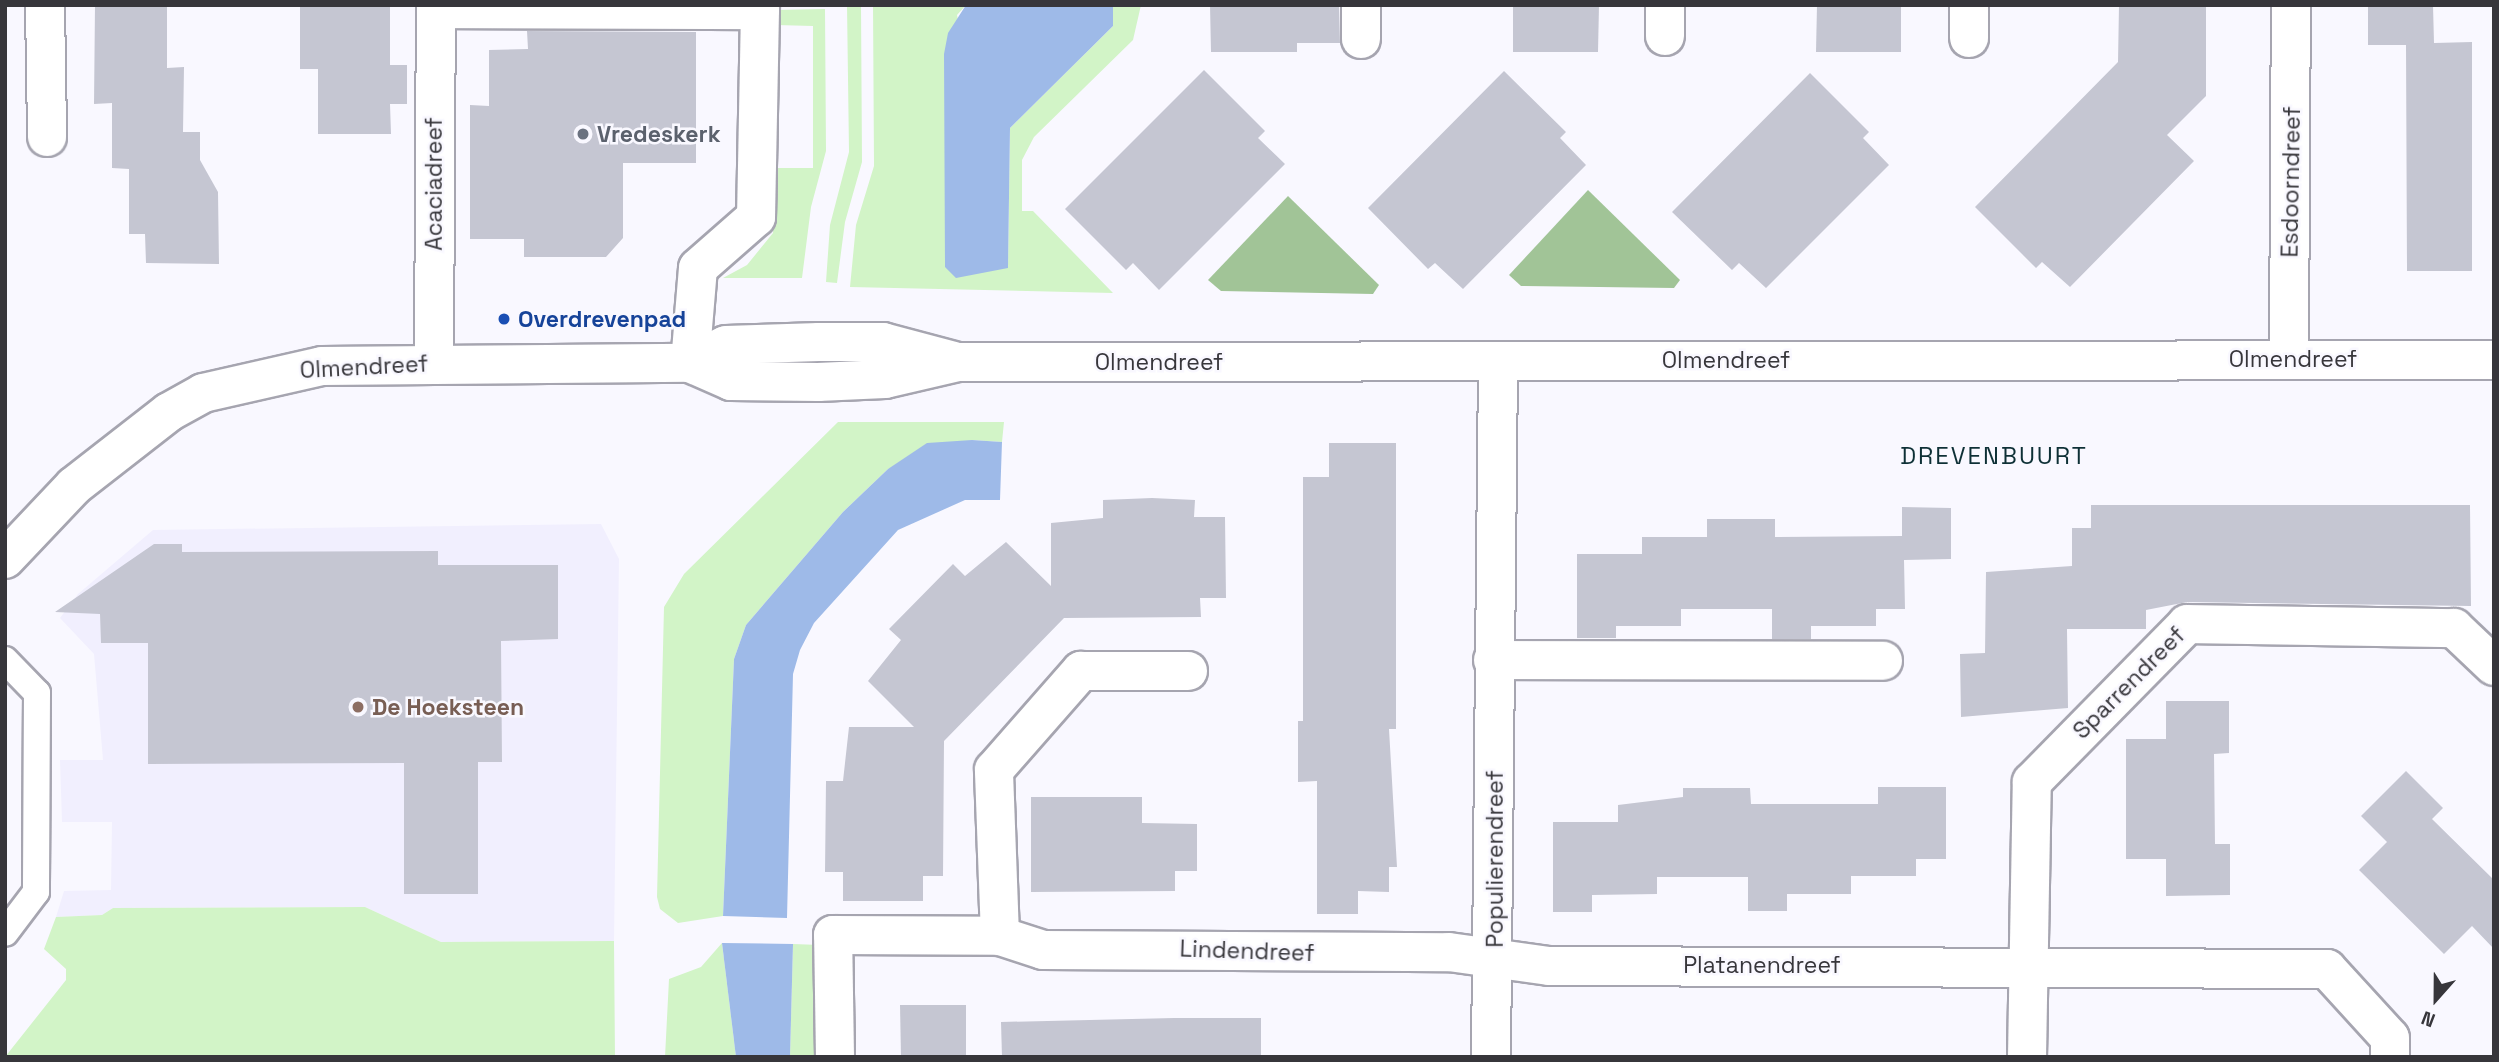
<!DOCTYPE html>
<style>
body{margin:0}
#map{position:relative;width:2499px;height:1062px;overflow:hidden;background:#f9f8ff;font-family:"Space Grotesk",sans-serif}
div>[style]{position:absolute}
.built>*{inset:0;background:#f1effe}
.green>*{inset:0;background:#d2f4c7}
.forest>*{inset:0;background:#a1c497}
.water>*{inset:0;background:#9ebae8}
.building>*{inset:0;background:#c5c6d2}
.roads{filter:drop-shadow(2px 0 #a6a5b0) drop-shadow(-2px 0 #a6a5b0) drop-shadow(0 2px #a6a5b0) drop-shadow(0 -2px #a6a5b0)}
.lane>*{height:26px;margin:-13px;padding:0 13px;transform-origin:13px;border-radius:13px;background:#fff}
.street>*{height:38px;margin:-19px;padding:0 19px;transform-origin:19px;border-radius:19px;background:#fff}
.secondary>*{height:38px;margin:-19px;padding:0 19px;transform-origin:19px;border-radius:19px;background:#fff}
.dots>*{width:19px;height:19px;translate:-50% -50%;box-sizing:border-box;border:4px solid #f9f8ff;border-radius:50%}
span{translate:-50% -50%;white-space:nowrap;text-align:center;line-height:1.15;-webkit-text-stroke:5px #f9f8ff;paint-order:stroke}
.worship-label{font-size:23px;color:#5b616d;font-weight:700}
.left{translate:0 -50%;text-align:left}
.street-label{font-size:23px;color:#37363b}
.transit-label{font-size:23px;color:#164399;font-weight:700}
.education-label{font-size:23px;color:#785e54;font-weight:700}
.neighbourhood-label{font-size:24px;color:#0e3036;letter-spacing:2px}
.frame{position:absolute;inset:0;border:7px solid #37363b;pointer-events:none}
.north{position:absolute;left:2401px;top:964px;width:70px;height:70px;-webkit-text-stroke:5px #f9f8ff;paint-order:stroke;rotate:201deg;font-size:19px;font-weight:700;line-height:28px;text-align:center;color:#37363b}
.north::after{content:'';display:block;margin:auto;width:24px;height:32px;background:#37363b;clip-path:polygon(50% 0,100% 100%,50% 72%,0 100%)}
</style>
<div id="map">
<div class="built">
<div style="clip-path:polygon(601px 524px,619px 559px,614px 941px,441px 942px,365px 907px,113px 908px,102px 915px,56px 917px,64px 891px,111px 890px,112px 822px,62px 822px,60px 760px,103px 760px,94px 654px,60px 618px,78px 594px,153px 530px)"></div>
</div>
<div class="green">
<div style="clip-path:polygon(847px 5px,861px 5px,862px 162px,845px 222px,837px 283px,826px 282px,830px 225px,849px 152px)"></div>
<div style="clip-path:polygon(873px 5px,966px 5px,957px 15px,1008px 268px,1010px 128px,1113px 26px,1113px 5px,1141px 5px,1133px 40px,1034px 137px,1022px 160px,1022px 211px,1033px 211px,1113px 293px,850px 287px,856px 225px,874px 166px)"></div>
<div style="clip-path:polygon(825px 9px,826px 151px,811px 207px,802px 278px,723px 278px,747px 265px,773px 233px,778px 168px,813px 168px,813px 26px,776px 25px,776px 10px)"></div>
<div style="clip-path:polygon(838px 422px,1004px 422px,1002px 442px,972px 440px,888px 469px,843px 512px,746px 625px,734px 659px,723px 916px,678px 923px,660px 909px,657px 897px,664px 607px,684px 574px)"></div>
<div style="clip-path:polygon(365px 907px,441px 942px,614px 941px,615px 1057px,5px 1057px,66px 980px,66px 969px,44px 949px,56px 917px,102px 915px,113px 908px)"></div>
<div style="clip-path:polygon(722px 943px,736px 1057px,665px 1057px,669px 979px,701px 967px)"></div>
<div style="clip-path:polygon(793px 944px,820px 945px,820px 1057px,790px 1057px)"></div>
</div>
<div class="forest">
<div style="clip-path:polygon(1588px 190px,1680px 280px,1674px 288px,1521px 286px,1509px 275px)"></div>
<div style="clip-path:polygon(1288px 196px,1379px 285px,1373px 294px,1221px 291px,1208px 280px)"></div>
</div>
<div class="water">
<div style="clip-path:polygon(966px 5px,1113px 5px,1113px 26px,1010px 128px,1008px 268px,956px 278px,945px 267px,944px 54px,948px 33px)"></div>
<div style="clip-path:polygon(972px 440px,1002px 442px,1000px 500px,965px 500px,898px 530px,814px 623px,800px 650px,793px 674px,787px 918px,723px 916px,734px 659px,746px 625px,843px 512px,888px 469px,927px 443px)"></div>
<div style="clip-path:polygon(722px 943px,793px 944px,790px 1057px,736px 1057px)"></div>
</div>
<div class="building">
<div style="clip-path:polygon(95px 5px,167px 5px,167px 68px,184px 67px,183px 132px,200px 132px,200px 160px,218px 192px,219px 264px,146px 263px,145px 234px,129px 234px,129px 169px,112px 168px,112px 103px,94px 104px)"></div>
<div style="clip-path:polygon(300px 5px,390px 5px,390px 65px,407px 65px,407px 104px,390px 104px,391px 134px,318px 134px,318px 69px,300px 69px)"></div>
<div style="clip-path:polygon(1210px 5px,1339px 5px,1340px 43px,1297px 43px,1297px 52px,1211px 52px)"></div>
<div style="clip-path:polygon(1513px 5px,1599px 5px,1598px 52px,1513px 52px)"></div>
<div style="clip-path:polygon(1817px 5px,1901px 5px,1901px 52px,1816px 52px)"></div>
<div style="clip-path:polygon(2119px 5px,2206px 5px,2206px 96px,2167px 135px,2194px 161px,2070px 287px,2042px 262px,2036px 268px,1975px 207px,2118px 62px)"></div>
<div style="clip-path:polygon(2368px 5px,2433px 5px,2434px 43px,2472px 42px,2472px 271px,2407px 271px,2406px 45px,2368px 45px)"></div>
<div style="clip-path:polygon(527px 31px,696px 32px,696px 163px,623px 163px,623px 238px,606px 257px,524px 257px,524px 239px,470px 239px,470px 105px,489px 106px,489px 50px,528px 49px)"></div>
<div style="clip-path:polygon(1204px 70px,1265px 131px,1258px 138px,1285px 164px,1159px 290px,1133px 263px,1126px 270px,1065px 209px)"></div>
<div style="clip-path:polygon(1504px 71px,1566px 132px,1560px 138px,1586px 165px,1463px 289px,1435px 263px,1428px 269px,1368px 208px)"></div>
<div style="clip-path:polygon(1810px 73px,1869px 132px,1863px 138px,1889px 165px,1766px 288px,1739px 263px,1732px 270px,1672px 212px)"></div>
<div style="clip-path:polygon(1329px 443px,1396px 443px,1396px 729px,1389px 729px,1397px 867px,1389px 867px,1389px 892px,1358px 891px,1358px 914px,1317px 914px,1317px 781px,1298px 782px,1298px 721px,1303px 721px,1303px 477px,1329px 477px)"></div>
<div style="clip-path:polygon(1152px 498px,1195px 500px,1194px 517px,1225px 517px,1226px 598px,1200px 598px,1201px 617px,1064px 618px,944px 741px,943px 876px,923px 876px,923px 901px,843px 901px,843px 872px,825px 872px,826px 781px,843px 781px,849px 727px,914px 727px,868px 681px,901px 640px,889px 629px,953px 564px,965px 576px,1006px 542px,1051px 586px,1051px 523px,1103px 518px,1103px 500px)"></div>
<div style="clip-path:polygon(2091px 505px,2470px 505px,2471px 606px,2187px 602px,2146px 610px,2146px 629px,2067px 629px,2068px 708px,1961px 717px,1960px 654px,1985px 653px,1986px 572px,2072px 566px,2072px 528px,2091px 528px)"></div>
<div style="clip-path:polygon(1902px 507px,1951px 508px,1951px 559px,1904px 560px,1905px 609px,1876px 609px,1876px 626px,1811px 626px,1811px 639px,1772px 639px,1772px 609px,1681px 609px,1681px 626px,1616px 626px,1616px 638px,1577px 638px,1577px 554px,1642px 554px,1642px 537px,1707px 537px,1707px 519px,1775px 519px,1775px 537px,1902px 536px)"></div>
<div style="clip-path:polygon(154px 544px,182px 544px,182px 552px,438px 551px,438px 565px,558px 565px,558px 639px,501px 641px,502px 762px,478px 762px,478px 894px,404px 894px,404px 763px,148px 764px,148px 643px,101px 643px,100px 614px,55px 612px)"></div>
<div style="clip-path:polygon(2166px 701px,2229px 701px,2229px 753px,2214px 754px,2215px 844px,2230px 844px,2230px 895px,2166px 896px,2166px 859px,2126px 859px,2126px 739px,2166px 739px)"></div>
<div style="clip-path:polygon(2406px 771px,2443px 808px,2432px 819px,2494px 880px,2494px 949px,2472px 926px,2444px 954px,2359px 870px,2387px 842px,2361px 816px)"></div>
<div style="clip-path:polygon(1878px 787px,1946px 787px,1946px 859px,1916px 859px,1916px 876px,1851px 876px,1851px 894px,1787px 894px,1787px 911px,1748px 911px,1748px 877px,1657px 877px,1657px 894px,1592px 895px,1592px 912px,1553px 912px,1553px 822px,1618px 822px,1618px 805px,1683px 797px,1683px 788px,1750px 788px,1751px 804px,1878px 804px)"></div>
<div style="clip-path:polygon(1031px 797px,1142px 797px,1142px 823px,1197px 824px,1197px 871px,1175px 871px,1175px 891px,1031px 892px)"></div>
<div style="clip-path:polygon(900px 1005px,966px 1005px,966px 1057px,901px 1057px)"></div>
<div style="clip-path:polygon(1174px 1018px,1261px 1018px,1261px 1057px,1002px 1057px,1001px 1022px)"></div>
</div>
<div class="roads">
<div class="lane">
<div style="left:5px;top:660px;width:46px;rotate:45.9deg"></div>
<div style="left:37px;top:693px;width:199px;rotate:90.3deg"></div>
<div style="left:36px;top:892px;width:51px;rotate:127.1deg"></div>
</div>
<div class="street">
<div style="left:45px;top:5px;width:132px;rotate:89.1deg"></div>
<div style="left:1969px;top:5px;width:33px;rotate:90deg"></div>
<div style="left:436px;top:9px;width:324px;rotate:0.2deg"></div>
<div style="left:760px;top:10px;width:207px;rotate:91.1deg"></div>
<div style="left:756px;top:217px;width:77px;rotate:138.7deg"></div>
<div style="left:698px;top:268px;width:95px;rotate:94.8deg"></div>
<div style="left:1665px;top:36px;width:31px;rotate:-90deg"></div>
<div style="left:1361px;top:39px;width:34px;rotate:-90deg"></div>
<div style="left:2289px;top:358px;width:353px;rotate:-89.7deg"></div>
<div style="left:434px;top:363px;width:358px;rotate:-89.7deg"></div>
<div style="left:1493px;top:660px;width:390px;rotate:0.1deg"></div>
<div style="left:1000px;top:936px;width:166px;rotate:-92.1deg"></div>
<div style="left:994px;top:770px;width:132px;rotate:-48.7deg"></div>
<div style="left:1081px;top:671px;width:107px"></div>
<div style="left:835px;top:1057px;width:122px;rotate:-90.9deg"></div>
<div style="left:833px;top:935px;width:167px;rotate:0.3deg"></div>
<div style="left:1000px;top:936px;width:45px;rotate:18deg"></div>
<div style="left:1043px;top:950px;width:406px;rotate:0.3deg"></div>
<div style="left:1449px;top:952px;width:101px;rotate:8deg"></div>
<div style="left:1549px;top:966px;width:778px;rotate:0.22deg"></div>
<div style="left:2327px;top:969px;width:93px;rotate:47.6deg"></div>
<div style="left:2390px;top:1038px;width:19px;rotate:90deg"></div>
<div style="left:1491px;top:1057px;width:696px;rotate:-89.42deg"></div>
<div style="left:2027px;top:1057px;width:275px;rotate:-89deg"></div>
<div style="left:2032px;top:782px;width:221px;rotate:-45.5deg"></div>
<div style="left:2187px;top:624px;width:267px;rotate:0.9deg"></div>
<div style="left:2454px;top:628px;width:55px;rotate:43.5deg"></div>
</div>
<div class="secondary">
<div style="left:690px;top:363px;width:40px;rotate:-26.6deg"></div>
<div style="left:726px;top:345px;width:93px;rotate:-1.8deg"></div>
<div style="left:819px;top:342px;width:64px"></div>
<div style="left:883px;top:342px;width:73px;rotate:15deg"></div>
<div style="left:5px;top:559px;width:100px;rotate:-46.6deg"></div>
<div style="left:74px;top:486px;width:120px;rotate:-37.9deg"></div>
<div style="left:169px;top:412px;width:39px;rotate:-29deg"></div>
<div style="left:203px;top:393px;width:122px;rotate:-12.8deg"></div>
<div style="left:322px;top:366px;width:368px;rotate:-0.5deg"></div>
<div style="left:690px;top:363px;width:45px;rotate:23.7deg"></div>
<div style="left:731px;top:381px;width:87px;rotate:0.7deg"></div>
<div style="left:818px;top:382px;width:67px;rotate:-2.6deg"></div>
<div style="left:885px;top:379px;width:75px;rotate:-13.1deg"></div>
<div style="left:958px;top:362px;width:1536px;rotate:-0.07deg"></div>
</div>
</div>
<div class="dots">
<div style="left:583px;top:134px;background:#6b7280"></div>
<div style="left:504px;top:319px;background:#1a4fb4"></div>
<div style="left:358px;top:707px;background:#8d6e63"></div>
</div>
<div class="worship-label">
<span class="left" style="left:597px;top:134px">Vredeskerk</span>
</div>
<div class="street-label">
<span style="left:2291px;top:182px;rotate:-89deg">Esdoorndreef</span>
<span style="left:434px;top:184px;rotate:-90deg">Acaciadreef</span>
<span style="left:2293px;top:359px">Olmendreef</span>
<span style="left:1726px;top:360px">Olmendreef</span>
<span style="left:1159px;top:362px">Olmendreef</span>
<span style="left:364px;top:367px;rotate:-3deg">Olmendreef</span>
<span style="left:2129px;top:683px;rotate:-45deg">Sparrendreef</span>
<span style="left:1495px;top:859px;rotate:-90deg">Populierendreef</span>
<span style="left:1247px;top:951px;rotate:2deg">Lindendreef</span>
<span style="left:1762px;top:965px">Platanendreef</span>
</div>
<div class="transit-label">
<span class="left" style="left:518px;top:319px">Overdrevenpad</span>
</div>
<div class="education-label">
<span class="left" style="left:372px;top:707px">De Hoeksteen</span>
</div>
<div class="neighbourhood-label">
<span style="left:1994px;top:456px">DREVENBUURT</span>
</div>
<div class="frame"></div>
<div class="north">N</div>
</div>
